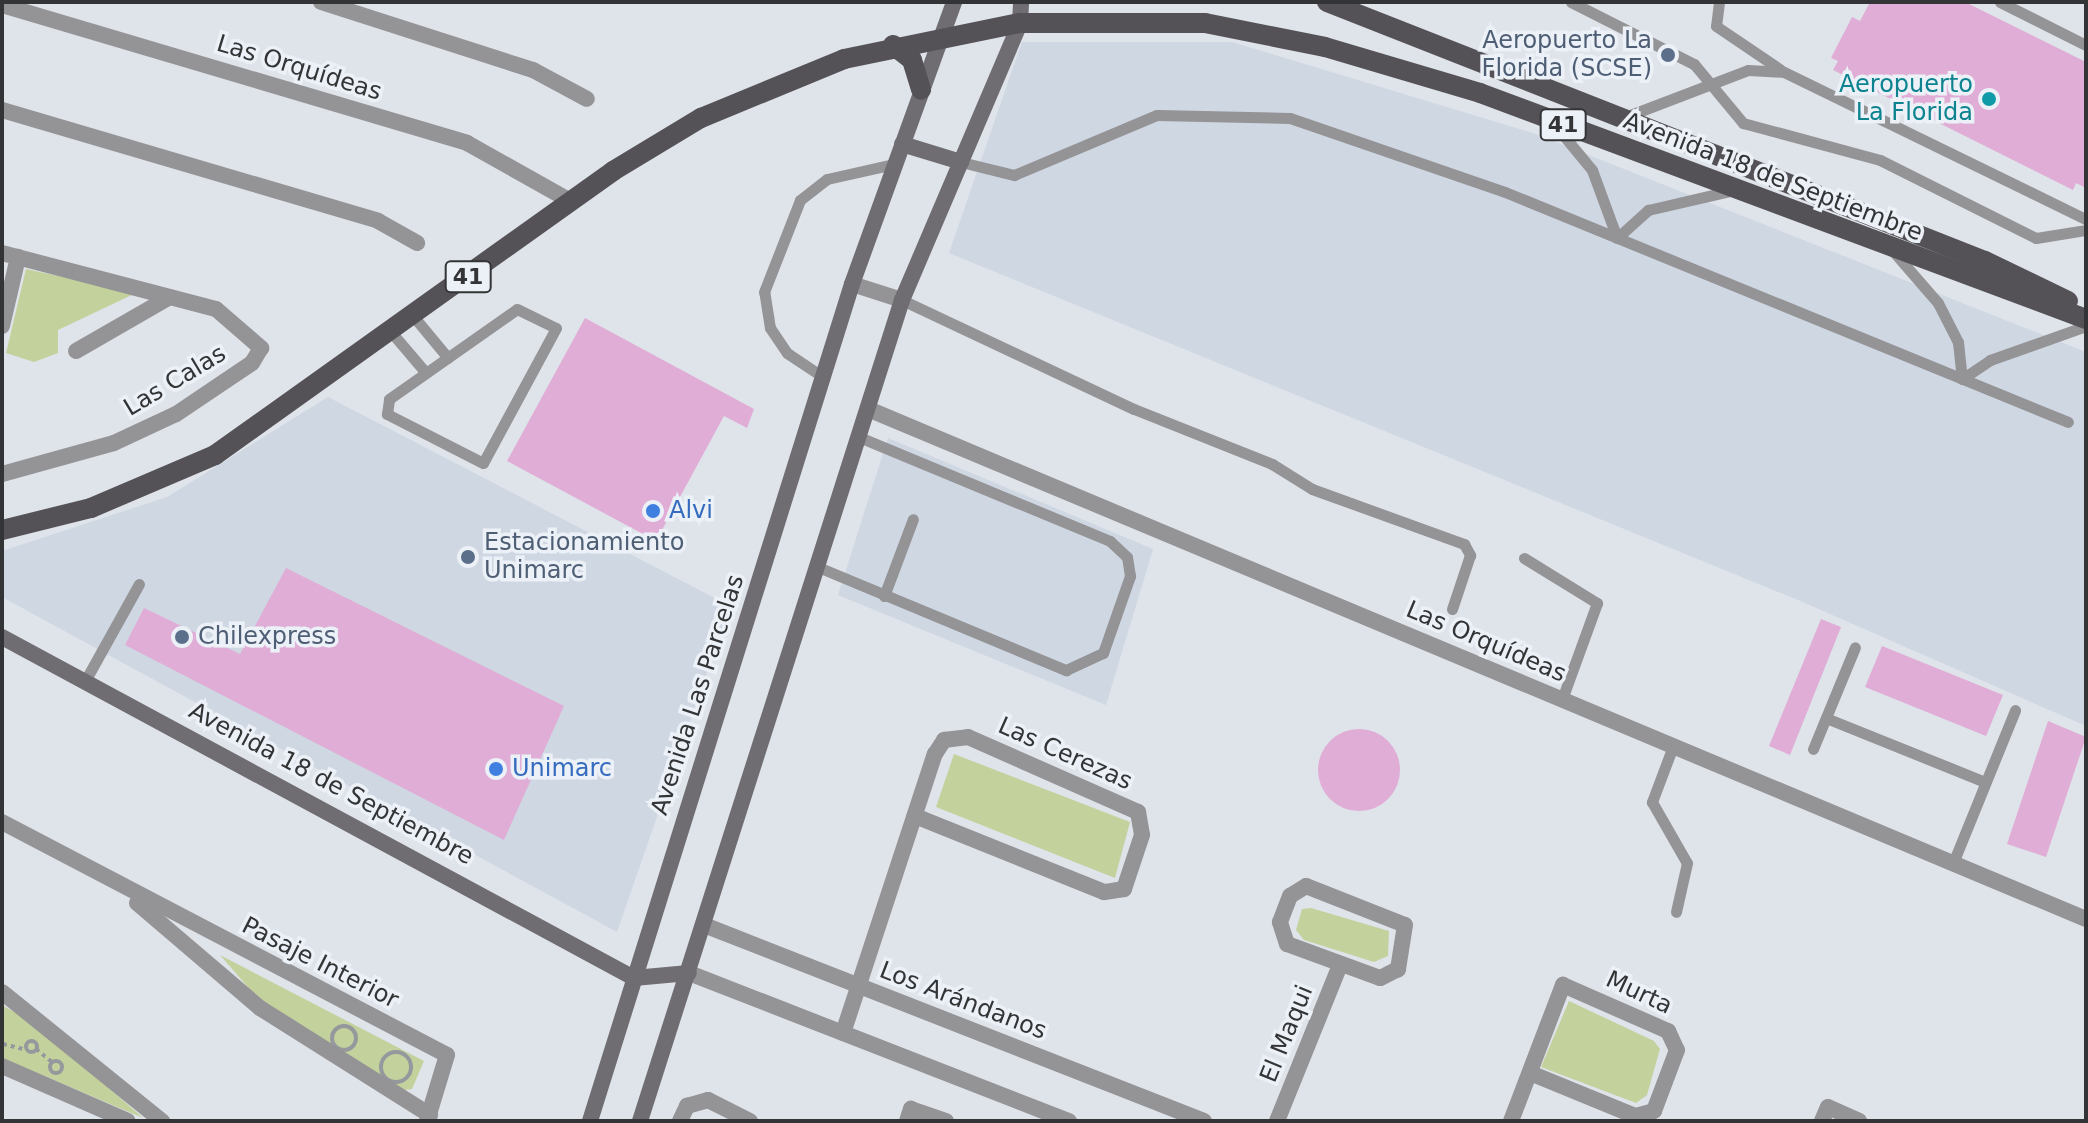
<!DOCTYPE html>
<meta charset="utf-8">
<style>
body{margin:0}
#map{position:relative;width:2088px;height:1123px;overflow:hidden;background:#dfe3ea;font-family:"DejaVu Sans",sans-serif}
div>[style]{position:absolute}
.built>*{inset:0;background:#cfd7e3}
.green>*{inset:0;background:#c3d29c}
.building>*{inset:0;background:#e0add6}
.round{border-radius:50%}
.path>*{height:4px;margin-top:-2px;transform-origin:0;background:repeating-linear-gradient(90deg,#95989d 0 4px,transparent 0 8px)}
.path>.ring{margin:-2px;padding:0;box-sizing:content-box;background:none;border:4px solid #95989d;border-radius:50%}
.service>*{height:11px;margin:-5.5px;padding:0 5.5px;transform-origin:5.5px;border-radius:5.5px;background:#949396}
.minor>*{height:16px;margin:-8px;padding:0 8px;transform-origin:8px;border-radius:8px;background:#949396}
.secondary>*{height:16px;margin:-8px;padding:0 8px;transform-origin:8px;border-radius:8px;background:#6f6d71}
.primary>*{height:20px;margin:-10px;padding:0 10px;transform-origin:10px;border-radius:10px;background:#555257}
.dots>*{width:22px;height:22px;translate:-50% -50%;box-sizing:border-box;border:4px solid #ecf0f7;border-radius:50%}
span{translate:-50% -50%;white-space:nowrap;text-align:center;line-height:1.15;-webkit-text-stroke:7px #ecf0f7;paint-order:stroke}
.shield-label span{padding:2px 6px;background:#ecf0f7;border:2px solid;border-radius:6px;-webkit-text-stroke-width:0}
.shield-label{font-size:22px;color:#323436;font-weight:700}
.service-label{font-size:24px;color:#4e5e75}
.right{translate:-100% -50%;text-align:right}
.left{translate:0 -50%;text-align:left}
.street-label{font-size:24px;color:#323436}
.culture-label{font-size:24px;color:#0d838f}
.shop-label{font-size:24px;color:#366cbe}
.frame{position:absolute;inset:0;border:4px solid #323436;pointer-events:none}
</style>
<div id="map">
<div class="built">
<div style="clip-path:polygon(1022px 42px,1232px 42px,1533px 133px,2086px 352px,2086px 726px,1798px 600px,949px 253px)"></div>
<div style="clip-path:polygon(328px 397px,730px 606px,617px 932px,2px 597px,2px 551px,167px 497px)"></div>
<div style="clip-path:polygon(888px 438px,1153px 549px,1106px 705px,838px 595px)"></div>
</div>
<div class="green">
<div style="clip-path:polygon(26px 269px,136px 293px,58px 330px,58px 353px,34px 362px,6px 353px)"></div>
<div style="clip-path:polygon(954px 754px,1130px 822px,1115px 878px,936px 807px)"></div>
<div style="clip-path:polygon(1311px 908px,1389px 931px,1388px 956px,1374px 962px,1304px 940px,1296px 930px,1302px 909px)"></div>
<div style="clip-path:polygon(220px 955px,424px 1061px,412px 1089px,397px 1091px,260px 1001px)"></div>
<div style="clip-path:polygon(1569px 1001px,1654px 1041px,1660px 1049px,1647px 1095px,1636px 1103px,1541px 1067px)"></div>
<div style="clip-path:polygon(2px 1005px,37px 1025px,143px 1118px,2px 1058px)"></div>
</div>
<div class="building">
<div style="clip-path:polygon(1870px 2px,1965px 2px,2086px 62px,2086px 188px,2076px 183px,2073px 190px,1833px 70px,1838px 61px,1831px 58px,1852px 17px,1860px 21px)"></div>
<div style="clip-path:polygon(585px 318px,754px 409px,747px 428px,724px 416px,656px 541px,507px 461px)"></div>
<div style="clip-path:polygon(286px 568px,564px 706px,504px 840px,125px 645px,144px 608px,240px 654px)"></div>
<div style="clip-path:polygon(1821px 619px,1841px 627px,1790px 755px,1769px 746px)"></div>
<div style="clip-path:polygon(1882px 646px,2003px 695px,1986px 736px,1865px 687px)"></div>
<div style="clip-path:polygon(2048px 721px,2086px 737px,2046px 857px,2007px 844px)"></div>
<div class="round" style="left:1318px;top:729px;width:82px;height:82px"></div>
</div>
<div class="path">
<div class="ring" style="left:332px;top:1026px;width:20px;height:20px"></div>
<div style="left:2px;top:1035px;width:10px;rotate:90deg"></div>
<div class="ring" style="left:25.5px;top:1040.5px;width:7px;height:7px"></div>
<div style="left:3px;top:1044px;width:25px;rotate:14deg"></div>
<div style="left:36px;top:1049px;width:21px;rotate:39deg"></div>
<div class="ring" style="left:381px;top:1052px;width:26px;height:26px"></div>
<div class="ring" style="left:50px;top:1061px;width:8px;height:8px"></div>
</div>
<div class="service">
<div style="left:1571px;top:2px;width:138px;rotate:26.8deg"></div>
<div style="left:1694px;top:64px;width:77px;rotate:50.3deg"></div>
<div style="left:1743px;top:123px;width:142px;rotate:15.1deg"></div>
<div style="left:1880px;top:160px;width:174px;rotate:26.6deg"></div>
<div style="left:2036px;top:238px;width:51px;rotate:-9.1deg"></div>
<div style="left:1719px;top:2px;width:24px;rotate:97deg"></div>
<div style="left:1716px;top:26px;width:78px;rotate:34.1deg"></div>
<div style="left:2000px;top:2px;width:96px;rotate:26.6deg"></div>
<div style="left:1625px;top:117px;width:132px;rotate:-20.9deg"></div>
<div style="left:1748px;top:70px;width:36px;rotate:3deg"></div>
<div style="left:1784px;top:72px;width:336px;rotate:26deg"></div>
<div style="left:1554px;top:124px;width:60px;rotate:50.4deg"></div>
<div style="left:1592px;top:170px;width:72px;rotate:69.8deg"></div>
<div style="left:1617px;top:238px;width:42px;rotate:-42.1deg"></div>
<div style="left:1648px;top:210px;width:88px;rotate:-13.1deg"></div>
<div style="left:961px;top:162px;width:55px;rotate:13.8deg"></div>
<div style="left:1014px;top:175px;width:155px;rotate:-22.8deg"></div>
<div style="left:1157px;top:115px;width:133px;rotate:1.3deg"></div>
<div style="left:1290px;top:118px;width:227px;rotate:19deg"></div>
<div style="left:1505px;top:192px;width:608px;rotate:22.22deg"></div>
<div style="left:1892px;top:250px;width:70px;rotate:49deg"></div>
<div style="left:1938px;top:303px;width:44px;rotate:62.9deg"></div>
<div style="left:1958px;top:342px;width:37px;rotate:84deg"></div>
<div style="left:1962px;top:379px;width:34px;rotate:-34deg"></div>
<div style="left:1990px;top:360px;width:102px;rotate:-19.5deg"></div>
<div style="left:902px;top:300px;width:256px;rotate:25.2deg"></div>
<div style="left:1134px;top:409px;width:149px;rotate:21.7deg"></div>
<div style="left:1272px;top:464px;width:47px;rotate:32deg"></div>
<div style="left:1312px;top:489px;width:162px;rotate:19.9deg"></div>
<div style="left:1464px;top:544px;width:13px;rotate:61deg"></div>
<div style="left:1470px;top:555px;width:57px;rotate:108.4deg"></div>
<div style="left:517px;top:309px;width:43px;rotate:26deg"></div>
<div style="left:556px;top:328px;width:153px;rotate:118.4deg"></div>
<div style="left:483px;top:463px;width:108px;rotate:-153deg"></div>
<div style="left:387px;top:414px;width:15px;rotate:-82deg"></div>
<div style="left:389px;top:399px;width:156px;rotate:-35.1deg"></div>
<div style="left:414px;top:317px;width:53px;rotate:50.3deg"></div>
<div style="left:392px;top:333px;width:52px;rotate:49.6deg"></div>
<div style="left:823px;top:377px;width:43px;rotate:-146.3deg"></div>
<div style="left:787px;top:353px;width:30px;rotate:-124deg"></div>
<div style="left:770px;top:328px;width:36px;rotate:-99deg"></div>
<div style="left:764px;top:292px;width:99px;rotate:-68.6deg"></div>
<div style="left:800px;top:200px;width:34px;rotate:-38deg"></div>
<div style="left:827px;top:179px;width:69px;rotate:-12.6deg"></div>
<div style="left:1524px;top:558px;width:86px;rotate:31.7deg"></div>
<div style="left:1597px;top:603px;width:102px;rotate:110deg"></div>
<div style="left:818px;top:567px;width:269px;rotate:22.6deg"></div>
<div style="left:1066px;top:670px;width:41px;rotate:-24.7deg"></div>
<div style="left:1103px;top:653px;width:82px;rotate:-70.7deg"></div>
<div style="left:1130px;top:576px;width:19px;rotate:-99deg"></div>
<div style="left:1127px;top:557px;width:23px;rotate:-137deg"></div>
<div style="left:1110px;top:541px;width:272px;rotate:-157.5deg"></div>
<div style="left:884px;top:596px;width:82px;rotate:-69.4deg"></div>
<div style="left:85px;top:681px;width:111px;rotate:-60.9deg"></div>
<div style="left:1826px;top:718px;width:171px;rotate:21.9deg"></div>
<div style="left:1673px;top:746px;width:60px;rotate:110.6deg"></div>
<div style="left:1652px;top:802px;width:70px;rotate:60.2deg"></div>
<div style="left:1687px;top:863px;width:50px;rotate:102.7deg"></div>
<div style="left:1813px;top:749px;width:110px;rotate:-67.6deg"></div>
<div style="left:1953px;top:863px;width:165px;rotate:-67.9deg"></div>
</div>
<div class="minor">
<div style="left:321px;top:2px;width:223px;rotate:17.8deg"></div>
<div style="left:533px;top:70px;width:61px;rotate:28.2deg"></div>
<div style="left:2px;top:5px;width:485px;rotate:16.5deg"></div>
<div style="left:467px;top:143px;width:120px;rotate:29.3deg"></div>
<div style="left:2px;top:110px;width:392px;rotate:16.4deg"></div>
<div style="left:378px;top:221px;width:45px;rotate:29.4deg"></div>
<div style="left:2px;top:253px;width:221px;rotate:14.7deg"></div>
<div style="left:216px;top:309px;width:60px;rotate:40.9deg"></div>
<div style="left:261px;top:348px;width:17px;rotate:121deg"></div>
<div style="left:252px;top:363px;width:92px;rotate:146.1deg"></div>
<div style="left:176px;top:414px;width:68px;rotate:154.9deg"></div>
<div style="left:114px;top:443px;width:116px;rotate:164.5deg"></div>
<div style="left:852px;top:284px;width:52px;rotate:17.7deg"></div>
<div style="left:2px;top:326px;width:71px;rotate:-76.9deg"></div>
<div style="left:76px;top:351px;width:108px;rotate:-29.9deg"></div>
<div style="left:868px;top:409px;width:1320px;rotate:22.72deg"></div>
<div style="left:2px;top:822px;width:502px;rotate:27.64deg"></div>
<div style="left:447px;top:1055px;width:69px;rotate:106.9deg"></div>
<div style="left:1306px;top:886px;width:106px;rotate:21.5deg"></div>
<div style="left:1405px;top:925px;width:45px;rotate:99deg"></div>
<div style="left:1398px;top:969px;width:20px;rotate:153deg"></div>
<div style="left:1380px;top:978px;width:99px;rotate:-159.9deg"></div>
<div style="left:1287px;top:944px;width:23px;rotate:-108deg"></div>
<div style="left:1280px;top:922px;width:28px;rotate:-69deg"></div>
<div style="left:1290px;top:896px;width:19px;rotate:-32deg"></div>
<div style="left:137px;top:903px;width:162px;rotate:40.5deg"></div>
<div style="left:260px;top:1008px;width:201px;rotate:32.2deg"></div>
<div style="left:704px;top:925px;width:537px;rotate:21.41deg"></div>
<div style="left:689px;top:973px;width:408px;rotate:21.3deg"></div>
<div style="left:2px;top:992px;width:206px;rotate:38.9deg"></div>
<div style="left:843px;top:1033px;width:294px;rotate:-71.8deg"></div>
<div style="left:935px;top:754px;width:17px;rotate:-57deg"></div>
<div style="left:944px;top:740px;width:24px;rotate:-7deg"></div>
<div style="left:968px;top:737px;width:186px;rotate:23.8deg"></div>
<div style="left:1138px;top:812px;width:23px;rotate:80deg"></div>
<div style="left:1142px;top:835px;width:57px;rotate:108.4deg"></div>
<div style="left:1124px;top:889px;width:20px;rotate:171deg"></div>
<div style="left:1104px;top:892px;width:204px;rotate:-158.1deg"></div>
<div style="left:2px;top:1066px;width:137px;rotate:23.6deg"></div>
<div style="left:680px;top:1121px;width:17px;rotate:-65deg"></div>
<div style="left:687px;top:1106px;width:22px;rotate:-16deg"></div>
<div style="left:708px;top:1100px;width:47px;rotate:26.6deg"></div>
<div style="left:907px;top:1121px;width:13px;rotate:-72deg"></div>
<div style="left:911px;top:1109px;width:37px;rotate:19deg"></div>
<div style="left:1277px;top:1121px;width:168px;rotate:-68deg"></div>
<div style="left:1511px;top:1121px;width:146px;rotate:-69.1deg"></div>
<div style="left:1563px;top:985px;width:115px;rotate:23.7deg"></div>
<div style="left:1668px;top:1031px;width:21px;rotate:65deg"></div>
<div style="left:1677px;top:1050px;width:65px;rotate:110.7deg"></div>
<div style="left:1654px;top:1111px;width:20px;rotate:165deg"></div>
<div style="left:1635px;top:1116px;width:113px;rotate:-157.7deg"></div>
<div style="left:1822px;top:1121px;width:15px;rotate:-67deg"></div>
<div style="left:1828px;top:1107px;width:34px;rotate:24deg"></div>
</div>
<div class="secondary">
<div style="left:902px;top:144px;width:62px;rotate:17deg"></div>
<div style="left:2px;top:637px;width:718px;rotate:28.35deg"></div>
<div style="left:634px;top:978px;width:55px;rotate:-5.2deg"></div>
<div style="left:590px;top:1121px;width:877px;rotate:-72.62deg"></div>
<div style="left:852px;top:284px;width:300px;rotate:-70.1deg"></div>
<div style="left:640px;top:1121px;width:862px;rotate:-72.3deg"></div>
<div style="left:902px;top:300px;width:301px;rotate:-66.9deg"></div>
<div style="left:1020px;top:23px;width:21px;rotate:-87deg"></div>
</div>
<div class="primary">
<div style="left:1327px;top:2px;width:707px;rotate:21.49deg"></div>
<div style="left:1985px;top:261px;width:92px;rotate:25.7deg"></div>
<div style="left:893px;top:45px;width:24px;rotate:38deg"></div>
<div style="left:912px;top:60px;width:31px;rotate:73deg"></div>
<div style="left:2px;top:530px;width:92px;rotate:-13.9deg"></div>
<div style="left:91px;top:508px;width:135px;rotate:-23.1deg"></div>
<div style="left:215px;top:455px;width:489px;rotate:-35.5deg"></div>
<div style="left:613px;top:171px;width:103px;rotate:-31.1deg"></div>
<div style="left:701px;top:118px;width:155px;rotate:-22.4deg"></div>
<div style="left:844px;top:59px;width:180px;rotate:-11.6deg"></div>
<div style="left:1020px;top:23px;width:185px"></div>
<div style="left:1205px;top:23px;width:122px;rotate:11.3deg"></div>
<div style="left:1325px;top:47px;width:162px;rotate:16.5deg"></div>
<div style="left:1480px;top:93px;width:647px;rotate:20.45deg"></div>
</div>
<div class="dots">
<div style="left:1668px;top:55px;background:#5c6f8a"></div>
<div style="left:1989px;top:99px;background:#0f9aa8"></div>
<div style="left:653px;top:511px;background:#3f7fe0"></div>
<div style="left:468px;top:557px;background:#5c6f8a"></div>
<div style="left:182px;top:637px;background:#5c6f8a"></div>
<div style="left:496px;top:769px;background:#3f7fe0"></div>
</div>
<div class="shield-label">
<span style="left:1563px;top:125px">41</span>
<span style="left:468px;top:277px">41</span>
</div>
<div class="service-label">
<span class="right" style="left:1652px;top:55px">Aeropuerto La<br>Florida (SCSE)</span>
<span class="left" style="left:484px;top:557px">Estacionamiento<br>Unimarc</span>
<span class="left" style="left:198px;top:637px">Chilexpress</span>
</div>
<div class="street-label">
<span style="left:299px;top:68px;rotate:17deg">Las Orquídeas</span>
<span style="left:1773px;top:177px;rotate:21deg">Avenida 18 de Septiembre</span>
<span style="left:175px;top:381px;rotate:-31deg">Las Calas</span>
<span style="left:1486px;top:642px;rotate:23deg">Las Orquídeas</span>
<span style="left:698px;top:695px;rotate:-72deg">Avenida Las Parcelas</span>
<span style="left:1065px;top:754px;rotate:24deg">Las Cerezas</span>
<span style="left:331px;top:784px;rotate:28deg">Avenida 18 de Septiembre</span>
<span style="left:320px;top:963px;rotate:27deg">Pasaje Interior</span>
<span style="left:1639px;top:993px;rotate:25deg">Murta</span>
<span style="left:963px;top:1001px;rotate:21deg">Los Arándanos</span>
<span style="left:1287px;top:1034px;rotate:-68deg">El Maqui</span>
</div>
<div class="culture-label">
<span class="right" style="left:1973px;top:99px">Aeropuerto<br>La Florida</span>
</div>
<div class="shop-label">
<span class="left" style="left:669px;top:511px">Alvi</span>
<span class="left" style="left:512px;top:769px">Unimarc</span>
</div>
<div class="frame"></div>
</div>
